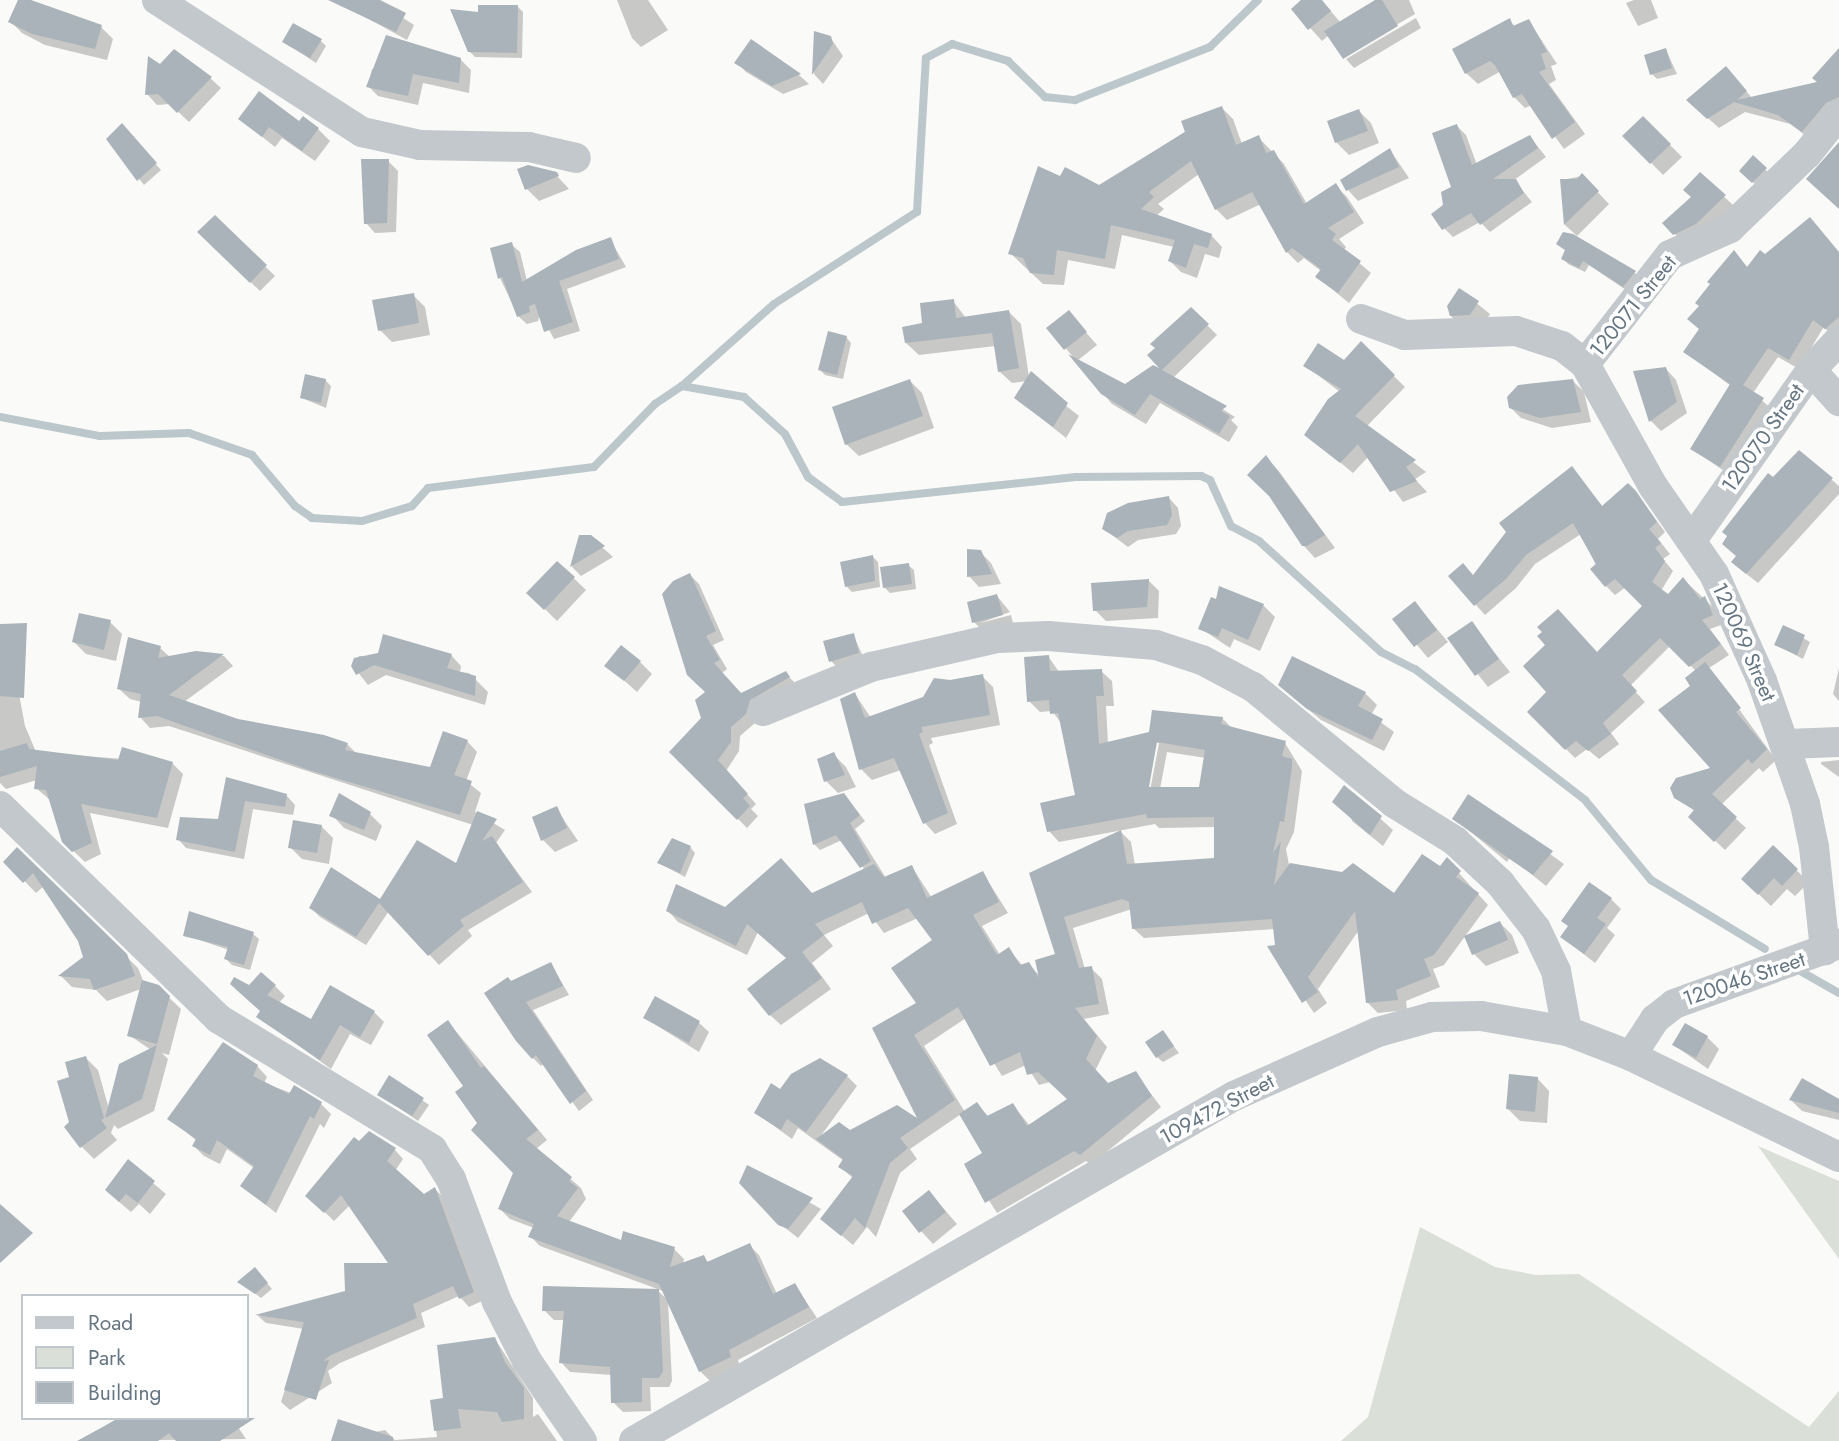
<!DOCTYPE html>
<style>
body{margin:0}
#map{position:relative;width:1839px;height:1441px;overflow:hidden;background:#fafaf8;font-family:Jost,sans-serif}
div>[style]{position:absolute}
.green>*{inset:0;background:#dadfd7}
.shadow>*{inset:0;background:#0003}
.stream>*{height:8px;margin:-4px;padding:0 4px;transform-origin:4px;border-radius:4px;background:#bbc7cb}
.building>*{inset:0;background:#aab3b9}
.minor>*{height:30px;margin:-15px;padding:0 15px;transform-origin:15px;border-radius:15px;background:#c3c8cc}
span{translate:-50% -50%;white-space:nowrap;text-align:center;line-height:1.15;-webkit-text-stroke:7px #fff;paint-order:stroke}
.street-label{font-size:21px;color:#657683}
.legend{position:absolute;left:21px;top:1294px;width:228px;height:126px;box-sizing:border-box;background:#fff;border:2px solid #c1c8cd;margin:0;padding:9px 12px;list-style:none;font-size:21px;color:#657683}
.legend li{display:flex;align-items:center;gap:14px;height:35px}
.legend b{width:35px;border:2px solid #c1c8cd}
</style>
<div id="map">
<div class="green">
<div style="clip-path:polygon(1758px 1146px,1839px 1181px,1839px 1259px)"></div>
<div style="clip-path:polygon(1420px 1227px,1495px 1267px,1536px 1275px,1579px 1274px,1809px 1427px,1839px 1391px,1839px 1441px,1341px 1441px,1368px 1417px)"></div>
</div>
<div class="shadow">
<div style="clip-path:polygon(20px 0,101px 27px,113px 39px,107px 60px,45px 45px,22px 33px,10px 21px)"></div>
<div style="clip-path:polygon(334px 0,376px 0,414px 25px,407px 40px)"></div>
<div style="clip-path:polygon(617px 0,648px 0,668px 30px,641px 47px,632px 38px)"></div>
<div style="clip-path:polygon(1304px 0,1321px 0,1341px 23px,1379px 0,1409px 0,1415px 14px,1344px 56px,1329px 35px,1322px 41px,1293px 9px)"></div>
<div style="clip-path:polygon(1634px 0,1651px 0,1658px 18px,1638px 26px,1626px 3px)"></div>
<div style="clip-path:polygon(517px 6px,523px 12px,522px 58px,475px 57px,469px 51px,479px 14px)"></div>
<div style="clip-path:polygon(1416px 18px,1421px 28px,1354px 68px,1346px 59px)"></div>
<div style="clip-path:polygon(1509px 21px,1516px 27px,1529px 21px,1557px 64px,1551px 66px,1556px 80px,1549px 84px,1585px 134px,1564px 149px,1532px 105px,1525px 108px,1514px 97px,1501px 71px,1478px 84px,1466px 73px)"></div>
<div style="clip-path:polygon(816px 33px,830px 37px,843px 56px,823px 84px,814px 74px)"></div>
<div style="clip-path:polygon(320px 40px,326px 46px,316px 63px,284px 42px)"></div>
<div style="clip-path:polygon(751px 41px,800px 76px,809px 84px,783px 94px,746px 72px,736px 62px)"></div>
<div style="clip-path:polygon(1666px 50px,1677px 74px,1657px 79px,1652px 74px)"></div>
<div style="clip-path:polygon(1839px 58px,1839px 112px,1813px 141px,1790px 124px,1745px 112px,1719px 128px,1699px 110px,1736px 79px,1752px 98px,1819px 83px)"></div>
<div style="clip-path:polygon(460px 59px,471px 70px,469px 93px,423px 83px,418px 105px,378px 96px,368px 86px,372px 69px)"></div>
<div style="clip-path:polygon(160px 67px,210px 78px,221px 88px,189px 122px,170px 104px,157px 105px,147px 94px)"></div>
<div style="clip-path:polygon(1222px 108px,1233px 119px,1242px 144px,1258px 137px,1284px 164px,1307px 204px,1336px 186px,1347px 197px,1364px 223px,1339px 239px,1346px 247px,1344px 250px,1371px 273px,1349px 303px,1317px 277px,1321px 271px,1304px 258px,1298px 263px,1287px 252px,1261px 204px,1227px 220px,1216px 209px,1199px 174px,1158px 204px,1164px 209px,1156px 216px,1211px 235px,1222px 247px,1219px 258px,1205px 254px,1197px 278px,1181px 272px,1170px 261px,1174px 247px,1122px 235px,1115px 269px,1068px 260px,1064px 285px,1043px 284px,1010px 253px,1061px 178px,1099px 187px)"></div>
<div style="clip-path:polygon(1359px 111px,1371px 123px,1379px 143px,1349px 155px,1337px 143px,1329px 122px)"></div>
<div style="clip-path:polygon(1643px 118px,1682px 157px,1663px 175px,1625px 136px)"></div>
<div style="clip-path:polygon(240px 119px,318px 129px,330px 141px,315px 161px,282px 138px,275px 147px)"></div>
<div style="clip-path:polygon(1457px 126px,1466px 135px,1477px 165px,1530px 137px,1546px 157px,1514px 180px,1532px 202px,1490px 232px,1480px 222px,1453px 237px,1444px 228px,1453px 188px)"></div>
<div style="clip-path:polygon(127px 131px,161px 170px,144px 185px,108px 140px)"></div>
<div style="clip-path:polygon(1390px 150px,1409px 178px,1358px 201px,1348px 190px)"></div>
<div style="clip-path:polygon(1753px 158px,1771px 175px,1758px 187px,1741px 171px)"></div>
<div style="clip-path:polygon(388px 161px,398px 171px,396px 232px,375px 233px,366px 223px)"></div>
<div style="clip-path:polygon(528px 167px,558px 177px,569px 189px,539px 201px,527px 189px)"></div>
<div style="clip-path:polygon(1700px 174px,1734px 206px,1705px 233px,1684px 243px,1664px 223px,1693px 197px)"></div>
<div style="clip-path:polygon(1582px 176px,1609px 204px,1577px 236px,1565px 225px,1562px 180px)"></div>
<div style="clip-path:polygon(215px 217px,275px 276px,260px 291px,199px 232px)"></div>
<div style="clip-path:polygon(1810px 219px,1839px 259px,1839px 336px,1823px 328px,1799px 369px,1778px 357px,1753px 393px,1772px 409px,1730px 475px,1692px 449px,1731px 386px,1685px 352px,1700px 330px,1701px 306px,1734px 253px,1748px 268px)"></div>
<div style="clip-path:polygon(610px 239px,626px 267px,567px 289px,580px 331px,554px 339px,540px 313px,538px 321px,527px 324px,518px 316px,500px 278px,511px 244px,520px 252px,527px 281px)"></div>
<div style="clip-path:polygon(1558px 244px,1634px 272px,1640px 278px,1629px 292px,1589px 265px,1585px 272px,1568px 264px,1563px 258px,1567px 251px)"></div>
<div style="clip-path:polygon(1460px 290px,1490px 314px,1482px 327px,1461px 326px,1449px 314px)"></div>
<div style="clip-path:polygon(413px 295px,425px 307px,430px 335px,392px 342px,380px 330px)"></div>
<div style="clip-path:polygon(953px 301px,966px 318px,1009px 312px,1021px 324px,1029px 377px,1079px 416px,1066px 438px,1016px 398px,1027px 381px,1012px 383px,999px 371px,995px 346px,919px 355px,906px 343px)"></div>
<div style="clip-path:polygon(1191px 309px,1217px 335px,1173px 378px,1235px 417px,1231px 420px,1238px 427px,1229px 442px,1160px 403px,1146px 424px,1112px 404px,1049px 328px,1068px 312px,1097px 345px,1077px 361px,1125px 386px,1153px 367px,1165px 374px,1149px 356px,1157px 348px,1153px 344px)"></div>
<div style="clip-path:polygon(846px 337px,851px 343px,843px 379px,825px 375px,820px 370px)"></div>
<div style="clip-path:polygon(1361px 344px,1405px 387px,1367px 426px,1426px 472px,1415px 479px,1427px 492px,1403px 502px,1369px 456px,1353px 473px,1307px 435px,1340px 392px,1306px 366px,1344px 362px)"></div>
<div style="clip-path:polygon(1666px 369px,1676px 380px,1687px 413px,1661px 431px,1651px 421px,1636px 373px)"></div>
<div style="clip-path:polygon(325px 380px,331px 386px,326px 408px,302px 398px)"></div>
<div style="clip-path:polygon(910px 381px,922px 393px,934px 428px,859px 456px,846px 444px)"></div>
<div style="clip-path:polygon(1573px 381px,1584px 392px,1591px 422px,1552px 428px,1521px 418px,1510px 407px)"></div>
<div style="clip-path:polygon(1799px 452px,1839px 486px,1839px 494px,1758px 583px,1744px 572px,1773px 480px)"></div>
<div style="clip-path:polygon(1266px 458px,1278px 470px,1335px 548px,1315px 558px,1303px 545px)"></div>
<div style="clip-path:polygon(1572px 469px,1603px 507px,1637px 494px,1665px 532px,1658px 539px,1670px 554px,1663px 559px,1673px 571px,1661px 591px,1669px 597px,1683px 579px,1714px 608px,1721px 625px,1710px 629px,1729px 655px,1709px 668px,1776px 760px,1763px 772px,1759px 768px,1721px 805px,1746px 828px,1725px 850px,1690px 817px,1696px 812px,1682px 801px,1713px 769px,1693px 686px,1696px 671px,1670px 646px,1630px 686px,1645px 702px,1611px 733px,1619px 744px,1599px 759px,1587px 749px,1575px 758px,1529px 712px,1548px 692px,1544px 632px,1597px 654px,1645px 606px,1626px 587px,1615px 595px,1606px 586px,1581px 534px,1535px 564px,1516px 588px,1485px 615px,1450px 576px,1473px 577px)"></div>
<div style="clip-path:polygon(1169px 498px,1178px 508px,1181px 526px,1176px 534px,1138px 540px,1128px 547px,1104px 529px)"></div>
<div style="clip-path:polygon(581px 537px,591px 537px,613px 557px,581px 576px,572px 567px)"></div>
<div style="clip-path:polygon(980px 552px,991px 563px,1001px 584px,979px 587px,969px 576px)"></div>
<div style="clip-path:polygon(873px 557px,878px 562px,880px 587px,852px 592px,847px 587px)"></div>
<div style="clip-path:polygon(558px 563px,586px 590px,557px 621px,529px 593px)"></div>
<div style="clip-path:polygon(908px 565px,914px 570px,916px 589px,890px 593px,884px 587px)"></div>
<div style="clip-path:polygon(690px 575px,699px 584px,724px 640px,713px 645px,727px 669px,722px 673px,741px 695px,786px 674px,795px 683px,758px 709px,755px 723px,740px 736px,739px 751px,726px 771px,756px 804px,751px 809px,758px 816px,747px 828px,672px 752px,703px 719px,707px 693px)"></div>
<div style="clip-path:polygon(1148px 580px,1159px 591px,1158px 618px,1106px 621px,1095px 610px)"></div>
<div style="clip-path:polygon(997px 596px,1010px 612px,980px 623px,1011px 615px,1014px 627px,986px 634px,974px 622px)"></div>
<div style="clip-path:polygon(1415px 603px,1448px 642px,1428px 658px,1395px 619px)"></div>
<div style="clip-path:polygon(1263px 605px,1275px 617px,1260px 651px,1234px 639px,1230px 648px,1200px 628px)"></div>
<div style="clip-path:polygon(110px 622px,122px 634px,116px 661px,86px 654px,74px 642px)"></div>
<div style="clip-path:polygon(1471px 624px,1510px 672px,1488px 687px,1449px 638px)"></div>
<div style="clip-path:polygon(1784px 627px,1810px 642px,1803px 659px,1776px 645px)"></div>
<div style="clip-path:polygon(853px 635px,864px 658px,837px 667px,831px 661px)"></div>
<div style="clip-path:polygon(160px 648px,170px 657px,196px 653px,224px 656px,233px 666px,184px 702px,237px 721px,347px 744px,357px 754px,431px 769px,467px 741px,477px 752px,466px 781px,481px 793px,475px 812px,505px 830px,496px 843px,532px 892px,468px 930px,472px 936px,439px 965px,389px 911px,366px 945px,320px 917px,311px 908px,381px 902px,456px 866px,473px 825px,169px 726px,150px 728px,140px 717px,142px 702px,130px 699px,119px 689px)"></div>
<div style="clip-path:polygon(451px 655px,461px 666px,460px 672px,469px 673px,488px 692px,485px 705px,386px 675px,368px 685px,353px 666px,359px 656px)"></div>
<div style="clip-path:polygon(evenodd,1048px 656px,1059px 672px,1101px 671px,1112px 681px,1114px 706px,1106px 706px,1108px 744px,1222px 718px,1233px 729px,1285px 743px,1302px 771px,1294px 832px,1286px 849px,1289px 865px,1394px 896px,1441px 869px,1447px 860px,1488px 905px,1444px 965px,1433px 969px,1440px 987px,1406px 1001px,1407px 1010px,1378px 1013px,1367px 1002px,1359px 930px,1318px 989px,1327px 1003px,1314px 1013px,1270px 948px,1277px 947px,1275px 929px,1144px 938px,1133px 928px,1132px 909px,1073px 928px,1085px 969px,1091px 968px,1102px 979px,1109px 1014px,1084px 1019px,1107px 1047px,1095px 1071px,1108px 1085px,1135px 1073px,1161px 1107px,1091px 1165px,1086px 1161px,997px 1213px,966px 1164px,985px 1154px,961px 1114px,910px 1149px,917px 1159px,900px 1173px,876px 1237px,867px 1227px,853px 1245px,822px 1219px,854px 1179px,840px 1167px,844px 1161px,798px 1128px,792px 1139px,756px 1113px,780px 1091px,847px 1076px,857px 1086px,820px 1137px,921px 1122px,875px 1029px,919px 1004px,935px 940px,918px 918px,884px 933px,869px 913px,824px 935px,833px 946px,812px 963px,831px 989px,781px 1025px,770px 1015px,787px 958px,758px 932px,747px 955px,678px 922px,668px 911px,726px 909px,813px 895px,865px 870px,842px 840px,820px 850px,815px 845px,806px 805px,849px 801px,865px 821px,855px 829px,886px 878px,912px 867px,932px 898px,983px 873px,1008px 913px,982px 926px,1000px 955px,1009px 950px,1023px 966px,1028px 964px,1038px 974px,1058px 955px,1031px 874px,1121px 832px,1131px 842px,1135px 865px,1216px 859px,1216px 827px,1159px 828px,1155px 824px,1059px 842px,1049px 831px,1077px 796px,1062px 724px,1052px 711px,1040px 712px,1029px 701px,1048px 656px,1155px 743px,1159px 743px,1149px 796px,1145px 796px,1155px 743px,1048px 656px,1167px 752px,1206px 758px,1200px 788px,1160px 789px,1167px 752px,1048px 656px,966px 1018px,1002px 1076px,1026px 1065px,1039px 1085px,1050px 1082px,1069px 1100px,1030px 1126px,1013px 1105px,989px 1117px,977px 1104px,965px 1112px,924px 1046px,966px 1018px)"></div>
<div style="clip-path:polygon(640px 662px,652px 674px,637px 692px,607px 665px)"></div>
<div style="clip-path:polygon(1839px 668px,1839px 701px,1833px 694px)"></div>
<div style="clip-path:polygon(982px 676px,993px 687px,1000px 725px,931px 738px,933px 743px,929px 745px,957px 824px,935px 834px,925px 823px,901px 770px,872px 780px,861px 769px,855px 694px,871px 718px,924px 698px,950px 682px)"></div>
<div style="clip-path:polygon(0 683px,19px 694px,25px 726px,36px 752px,172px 763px,183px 774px,168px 828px,90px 813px,101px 854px,85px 862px,63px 841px,50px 800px,36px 788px,37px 780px,6px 789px,0 783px)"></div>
<div style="clip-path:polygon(1365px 693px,1377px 705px,1371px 715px,1394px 732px,1384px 751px,1321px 720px,1292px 696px)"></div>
<div style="clip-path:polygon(834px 755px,846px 767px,856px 787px,838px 793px,826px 781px)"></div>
<div style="clip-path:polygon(1839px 760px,1839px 777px,1821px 764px,1821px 762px)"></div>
<div style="clip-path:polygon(227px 779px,287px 796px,295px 805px,293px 815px,253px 809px,244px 859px,186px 848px,178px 839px,220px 821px)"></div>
<div style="clip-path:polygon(1345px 787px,1393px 830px,1383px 846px,1352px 821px)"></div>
<div style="clip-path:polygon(1469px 796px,1564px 864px,1546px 886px,1510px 857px,1507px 862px,1454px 818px)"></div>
<div style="clip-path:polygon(556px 808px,578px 841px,555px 852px,543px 840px)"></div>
<div style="clip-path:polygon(370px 814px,382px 826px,376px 841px,344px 828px,332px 815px)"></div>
<div style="clip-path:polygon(321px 826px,333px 838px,329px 864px,302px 859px,290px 847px)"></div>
<div style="clip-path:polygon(690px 847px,695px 853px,685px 877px,659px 863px)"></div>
<div style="clip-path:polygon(1773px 848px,1809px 882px,1795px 896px,1787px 889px,1771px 906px,1743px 879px)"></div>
<div style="clip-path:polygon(16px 850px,138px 968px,144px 983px,158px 987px,181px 1009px,169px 1055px,162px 1053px,168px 1059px,154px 1111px,118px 1129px,114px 1125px,111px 1133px,117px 1140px,94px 1159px,82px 1147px,71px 1123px,72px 1079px,86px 1058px,98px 1070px,109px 1109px,151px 1050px,129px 1035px,141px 989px,107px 1001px,96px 990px,72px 987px,61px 976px,85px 958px,79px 940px,44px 886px,36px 893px,6px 862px)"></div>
<div style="clip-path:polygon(1611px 899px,1621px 909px,1607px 928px,1615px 935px,1595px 963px,1562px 937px)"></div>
<div style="clip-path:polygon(1500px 923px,1512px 935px,1519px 953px,1486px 966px,1474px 954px)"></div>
<div style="clip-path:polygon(253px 934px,259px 939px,250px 970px,232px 965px,226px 959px,229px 950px,185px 935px)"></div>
<div style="clip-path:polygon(551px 964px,569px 995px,533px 1010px,593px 1100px,579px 1111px,544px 1063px,541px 1066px,533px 1058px,512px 983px)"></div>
<div style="clip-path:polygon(275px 986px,285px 996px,279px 1003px,312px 1021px,374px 1012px,384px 1022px,371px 1045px,350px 1034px,331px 1069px,259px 1017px,262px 1012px,250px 987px)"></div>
<div style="clip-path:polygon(645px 1018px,698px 1022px,709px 1032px,699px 1052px)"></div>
<div style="clip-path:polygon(448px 1022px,547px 1140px,536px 1149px,581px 1188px,586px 1199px,569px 1222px,622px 1242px,674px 1249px,684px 1259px,683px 1264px,704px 1257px,709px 1263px,749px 1245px,759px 1255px,777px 1294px,795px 1285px,817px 1318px,738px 1360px,740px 1367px,710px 1381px,700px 1371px,668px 1301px,672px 1381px,669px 1387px,650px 1387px,651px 1411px,623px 1412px,613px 1402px,612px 1375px,570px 1372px,561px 1362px,565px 1320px,554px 1320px,544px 1310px,658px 1291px,668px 1300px,663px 1291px,540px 1246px,530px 1236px,534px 1228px,510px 1219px,500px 1209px,515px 1172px,480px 1123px)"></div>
<div style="clip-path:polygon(1163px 1032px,1179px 1053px,1163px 1062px,1157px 1057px)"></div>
<div style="clip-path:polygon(1707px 1037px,1719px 1049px,1708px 1069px,1674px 1045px)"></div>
<div style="clip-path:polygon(257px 1066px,267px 1077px,264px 1083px,321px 1104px,331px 1114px,324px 1128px,320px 1124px,276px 1213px,242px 1186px,254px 1168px,227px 1149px,220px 1164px,204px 1156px,194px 1146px,197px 1141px,169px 1118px)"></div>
<div style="clip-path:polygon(390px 1077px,429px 1105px,418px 1121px,379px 1094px)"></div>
<div style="clip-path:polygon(1537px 1078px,1549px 1091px,1547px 1123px,1520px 1121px,1508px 1109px)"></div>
<div style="clip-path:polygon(1791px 1100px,1839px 1101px,1839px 1120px,1802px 1111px)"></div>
<div style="clip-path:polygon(359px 1144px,395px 1150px,403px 1159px,395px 1171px,424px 1196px,435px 1189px,444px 1198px,482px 1301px,469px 1307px,459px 1296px,421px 1313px,425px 1327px,340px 1363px,328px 1371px,332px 1383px,290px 1410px,281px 1402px,304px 1329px,266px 1323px,258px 1316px,346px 1293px,391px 1265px,350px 1205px,334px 1221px,307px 1195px)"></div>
<div style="clip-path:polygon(128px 1162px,166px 1194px,150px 1214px,139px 1204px,131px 1212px,118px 1201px)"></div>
<div style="clip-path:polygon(748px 1167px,821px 1209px,798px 1238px,779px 1223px)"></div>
<div style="clip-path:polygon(929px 1192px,957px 1224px,933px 1244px,921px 1231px)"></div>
<div style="clip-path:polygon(260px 1275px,272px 1289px,261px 1298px,240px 1282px)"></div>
<div style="clip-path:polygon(495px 1339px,533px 1398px,533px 1417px,538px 1414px,557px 1441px,332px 1441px,385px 1430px,395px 1440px,437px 1437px,432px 1401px,445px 1400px)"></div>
<div style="clip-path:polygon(118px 1418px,232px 1418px,246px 1439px,81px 1441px)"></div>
</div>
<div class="stream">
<div style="left:682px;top:386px;width:123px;rotate:-41.7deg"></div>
<div style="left:774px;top:304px;width:170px;rotate:-32.8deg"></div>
<div style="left:917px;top:212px;width:154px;rotate:-86.7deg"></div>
<div style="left:926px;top:58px;width:30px;rotate:-28deg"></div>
<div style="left:952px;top:44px;width:59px;rotate:16.9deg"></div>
<div style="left:1008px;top:61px;width:52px;rotate:44.2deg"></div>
<div style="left:1045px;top:97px;width:30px;rotate:6deg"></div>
<div style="left:1075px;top:100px;width:145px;rotate:-21.4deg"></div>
<div style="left:1210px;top:47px;width:67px;rotate:-44.4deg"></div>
<div style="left:0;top:417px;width:102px;rotate:10.8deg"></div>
<div style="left:100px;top:436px;width:89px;rotate:-1.9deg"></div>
<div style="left:189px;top:433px;width:67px;rotate:19.2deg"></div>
<div style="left:252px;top:455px;width:67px;rotate:49.9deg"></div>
<div style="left:295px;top:506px;width:21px;rotate:35deg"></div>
<div style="left:312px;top:518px;width:50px;rotate:3.4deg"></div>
<div style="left:362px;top:521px;width:52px;rotate:-16.7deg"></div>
<div style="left:412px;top:506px;width:24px;rotate:-48deg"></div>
<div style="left:428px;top:488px;width:167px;rotate:-7.2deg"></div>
<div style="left:594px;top:467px;width:88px;rotate:-45.9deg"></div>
<div style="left:655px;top:404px;width:32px;rotate:-34deg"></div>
<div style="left:682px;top:386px;width:63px;rotate:10.1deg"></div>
<div style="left:744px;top:397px;width:55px;rotate:42.1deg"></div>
<div style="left:785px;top:434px;width:49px;rotate:61.9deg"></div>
<div style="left:808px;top:477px;width:42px;rotate:36.3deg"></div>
<div style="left:842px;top:502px;width:235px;rotate:-6.1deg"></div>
<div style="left:1076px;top:477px;width:125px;rotate:-0.5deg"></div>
<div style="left:1201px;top:476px;width:10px;rotate:24deg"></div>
<div style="left:1210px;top:480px;width:51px;rotate:65.5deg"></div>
<div style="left:1231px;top:526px;width:32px;rotate:28deg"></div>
<div style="left:1259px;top:541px;width:165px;rotate:42.3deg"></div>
<div style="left:1381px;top:652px;width:38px;rotate:27deg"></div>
<div style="left:1415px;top:669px;width:215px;rotate:37.6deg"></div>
<div style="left:1585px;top:800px;width:104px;rotate:50.5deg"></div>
<div style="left:1651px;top:880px;width:133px;rotate:31.2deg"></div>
<div style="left:1802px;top:972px;width:43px;rotate:29.6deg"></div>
</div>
<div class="building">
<div style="clip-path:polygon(18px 0,31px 0,102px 25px,95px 49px,32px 34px,8px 22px)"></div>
<div style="clip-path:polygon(328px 0,380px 0,406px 13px,396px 32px)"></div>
<div style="clip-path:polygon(1301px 0,1322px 0,1331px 11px,1308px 30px,1291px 9px)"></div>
<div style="clip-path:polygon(1375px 0,1382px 0,1398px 26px,1343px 59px,1324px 31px)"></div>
<div style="clip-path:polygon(478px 5px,518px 5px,517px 53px,468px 52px,450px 9px,478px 12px)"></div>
<div style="clip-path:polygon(1510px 18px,1513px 26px,1529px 19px,1547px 52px,1541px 54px,1546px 69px,1539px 72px,1575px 122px,1552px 139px,1522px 94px,1513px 98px,1495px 65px,1490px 61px,1465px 74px,1452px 49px)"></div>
<div style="clip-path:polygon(293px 23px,322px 39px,310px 58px,282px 42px)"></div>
<div style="clip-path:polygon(814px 31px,831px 36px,833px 44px,812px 75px)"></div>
<div style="clip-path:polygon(386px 35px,461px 58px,459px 83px,413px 74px,408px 96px,366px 87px)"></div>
<div style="clip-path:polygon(751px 39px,801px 74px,772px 86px,734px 63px)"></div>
<div style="clip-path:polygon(1666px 48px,1672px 68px,1650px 75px,1644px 55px)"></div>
<div style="clip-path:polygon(1839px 48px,1839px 97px,1826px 103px,1802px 132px,1778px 115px,1734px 102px,1707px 119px,1686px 100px,1726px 66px,1747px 91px,1737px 100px,1817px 82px,1812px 78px)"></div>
<div style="clip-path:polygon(174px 49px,212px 77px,177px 113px,158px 94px,145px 95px,148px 56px,160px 64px)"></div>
<div style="clip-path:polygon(259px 91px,299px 121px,303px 116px,319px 128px,302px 151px,269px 127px,262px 137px,238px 119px)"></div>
<div style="clip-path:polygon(1222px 106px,1236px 145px,1259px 135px,1266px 153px,1274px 150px,1304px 204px,1336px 183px,1354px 212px,1328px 228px,1336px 234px,1332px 240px,1361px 261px,1338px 293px,1315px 277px,1321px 269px,1292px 248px,1286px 253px,1252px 192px,1215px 210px,1191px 161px,1149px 192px,1154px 197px,1141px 209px,1212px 234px,1208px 248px,1194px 244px,1186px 268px,1168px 261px,1175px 240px,1111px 225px,1105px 259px,1057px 250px,1054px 275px,1030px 273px,1023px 258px,1008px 254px,1038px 166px,1060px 176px,1065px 167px,1099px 185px,1185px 132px,1181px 121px)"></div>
<div style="clip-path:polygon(1359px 109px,1368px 131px,1335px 143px,1327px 121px)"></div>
<div style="clip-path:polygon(1643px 116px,1671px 144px,1650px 164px,1622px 136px)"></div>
<div style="clip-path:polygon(122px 123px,157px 163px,137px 181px,106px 139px)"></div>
<div style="clip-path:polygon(1457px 124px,1472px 165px,1530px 135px,1538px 148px,1493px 179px,1516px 179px,1524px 193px,1480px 225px,1471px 213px,1442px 230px,1431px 214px,1443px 205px,1441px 192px,1451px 187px,1432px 133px)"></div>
<div style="clip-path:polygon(1839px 142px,1839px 209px,1806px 179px)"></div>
<div style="clip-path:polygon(1390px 148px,1399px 167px,1346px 191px,1340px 180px)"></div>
<div style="clip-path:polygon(1753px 155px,1767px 168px,1752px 183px,1739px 171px)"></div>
<div style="clip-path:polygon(361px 159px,389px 159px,387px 223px,364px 224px)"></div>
<div style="clip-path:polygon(528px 165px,557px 172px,559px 176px,525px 190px,517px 169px)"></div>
<div style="clip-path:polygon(1700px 172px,1726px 195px,1696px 224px,1673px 235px,1662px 223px,1691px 197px,1683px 190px)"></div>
<div style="clip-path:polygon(1582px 173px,1599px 191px,1564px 225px,1560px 179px,1577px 179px)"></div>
<div style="clip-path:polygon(215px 215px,267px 265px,250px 283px,197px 232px)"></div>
<div style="clip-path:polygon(1810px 217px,1839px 252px,1839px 317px,1825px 329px,1813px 320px,1789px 360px,1768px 348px,1743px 385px,1764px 398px,1720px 467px,1690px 449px,1730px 384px,1683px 352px,1699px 329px,1687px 319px,1699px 306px,1695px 303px,1710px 284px,1707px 282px,1734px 250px,1747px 267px,1760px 250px,1765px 254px)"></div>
<div style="clip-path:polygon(1563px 232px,1573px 234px,1636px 271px,1623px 287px,1583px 261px,1579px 268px,1561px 259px,1565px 250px,1556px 244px)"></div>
<div style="clip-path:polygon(611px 237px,619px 259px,559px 281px,573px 322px,544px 332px,535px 304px,529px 306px,530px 312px,517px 317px,502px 277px,498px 279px,490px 248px,512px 242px,522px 282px,576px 250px)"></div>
<div style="clip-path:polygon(1459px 288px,1479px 301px,1470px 315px,1450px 316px,1447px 306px)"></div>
<div style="clip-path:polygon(414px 293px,419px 323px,378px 331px,372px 300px)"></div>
<div style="clip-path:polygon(954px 299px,956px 318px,1009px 310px,1019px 368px,998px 372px,992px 333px,905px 343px,902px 327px,922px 323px,920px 303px)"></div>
<div style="clip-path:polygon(1191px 307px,1209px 324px,1162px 370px,1227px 406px,1221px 411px,1230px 416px,1219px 434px,1150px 394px,1135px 415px,1101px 394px,1068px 354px,1125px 384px,1153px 365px,1159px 368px,1147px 355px,1155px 348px,1150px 344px)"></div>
<div style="clip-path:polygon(1069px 310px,1087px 332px,1064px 350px,1046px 328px)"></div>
<div style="clip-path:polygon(828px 331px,847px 336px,837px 375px,818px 370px)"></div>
<div style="clip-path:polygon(1361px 341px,1395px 375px,1355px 416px,1416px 460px,1406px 467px,1417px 481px,1390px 492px,1358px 444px,1340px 463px,1304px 435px,1328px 399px,1341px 389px,1303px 366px,1318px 343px,1344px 360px)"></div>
<div style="clip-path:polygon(1666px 367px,1677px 402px,1649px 422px,1633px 371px)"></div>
<div style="clip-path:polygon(1031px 371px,1068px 403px,1053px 427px,1014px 398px)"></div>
<div style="clip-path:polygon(305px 374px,326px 379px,321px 403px,300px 398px)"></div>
<div style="clip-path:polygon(910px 379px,923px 416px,845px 445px,832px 407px)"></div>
<div style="clip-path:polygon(1573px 379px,1581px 412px,1540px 418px,1509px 408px,1507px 397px,1518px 385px)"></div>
<div style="clip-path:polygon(1799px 450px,1833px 478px,1746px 574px,1731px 562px,1736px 556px,1722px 544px,1727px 536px,1722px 532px,1768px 473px,1773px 477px)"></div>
<div style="clip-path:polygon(1266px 455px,1325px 535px,1307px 546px,1302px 546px,1269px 496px,1247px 475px)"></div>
<div style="clip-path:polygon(1572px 466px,1602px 506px,1628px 483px,1636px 491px,1657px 522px,1649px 529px,1661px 543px,1655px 548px,1665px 561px,1652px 582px,1668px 594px,1683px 577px,1700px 599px,1705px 596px,1713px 615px,1702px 620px,1721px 644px,1689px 667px,1660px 638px,1622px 675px,1637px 691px,1603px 723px,1611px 734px,1588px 751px,1576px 741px,1565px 750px,1527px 712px,1546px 692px,1523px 666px,1545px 645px,1537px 636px,1542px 632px,1537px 627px,1558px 609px,1597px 652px,1642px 606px,1615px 579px,1605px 587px,1590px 569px,1596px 564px,1573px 523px,1526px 555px,1506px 579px,1474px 606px,1448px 576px,1463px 563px,1473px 575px,1506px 532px,1499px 523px)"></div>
<div style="clip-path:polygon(1169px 496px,1172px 515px,1167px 525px,1128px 531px,1117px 538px,1102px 529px,1107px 513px,1128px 503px)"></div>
<div style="clip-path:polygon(579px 535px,591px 535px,605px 546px,570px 567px)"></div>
<div style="clip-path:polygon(967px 549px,981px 550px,992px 574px,967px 577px)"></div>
<div style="clip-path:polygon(873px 555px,875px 581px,845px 587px,840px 562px)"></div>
<div style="clip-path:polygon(557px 561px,575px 577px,544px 610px,526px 593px)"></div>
<div style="clip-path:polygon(909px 563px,912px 584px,883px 588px,880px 567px)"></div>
<div style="clip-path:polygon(690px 573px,716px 631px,706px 636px,720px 660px,714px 663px,741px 693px,786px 671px,790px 677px,750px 700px,746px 714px,731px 727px,731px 742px,718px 760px,748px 794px,743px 798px,750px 806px,737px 820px,669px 752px,701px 718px,695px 700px,705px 692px,687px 675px,662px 594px,673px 581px)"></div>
<div style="clip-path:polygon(1149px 579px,1147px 607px,1093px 611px,1091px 583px)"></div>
<div style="clip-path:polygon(1219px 586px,1264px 604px,1248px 640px,1222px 628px,1218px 637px,1198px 629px,1211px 597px,1216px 599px)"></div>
<div style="clip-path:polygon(997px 594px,1003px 615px,972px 623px,967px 602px)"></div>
<div style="clip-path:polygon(1415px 601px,1437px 630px,1414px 647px,1392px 619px)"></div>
<div style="clip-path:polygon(79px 613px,111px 620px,104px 650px,72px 642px)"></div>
<div style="clip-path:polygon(1472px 621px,1499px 659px,1475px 676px,1447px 638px)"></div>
<div style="clip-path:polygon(27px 623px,24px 698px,0 696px,0 624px)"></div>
<div style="clip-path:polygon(1783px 625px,1805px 635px,1797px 655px,1774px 645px)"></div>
<div style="clip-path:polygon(854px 633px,859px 653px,829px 662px,823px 641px)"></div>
<div style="clip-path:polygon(383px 634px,452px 654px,447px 668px,476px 676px,475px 696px,374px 665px,356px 675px,351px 666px,354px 658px,378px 653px)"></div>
<div style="clip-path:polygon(128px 637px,161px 646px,158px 658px,196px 651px,224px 654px,169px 695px,238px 719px,324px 735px,348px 743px,345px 750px,430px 767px,443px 731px,468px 740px,454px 775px,472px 781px,460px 815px,309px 770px,157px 716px,138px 718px,141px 694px,117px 689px)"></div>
<div style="clip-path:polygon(621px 645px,641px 661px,624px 681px,604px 666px)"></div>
<div style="clip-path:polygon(evenodd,1049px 655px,1050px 671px,1102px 669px,1104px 696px,1096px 696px,1099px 744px,1149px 732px,1152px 710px,1223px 717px,1221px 724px,1286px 741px,1282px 756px,1292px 759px,1292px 767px,1284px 822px,1280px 821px,1273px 853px,1281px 841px,1274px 885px,1290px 863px,1342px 872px,1353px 863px,1394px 893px,1422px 854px,1440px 866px,1447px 857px,1461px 871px,1456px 877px,1479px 893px,1434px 955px,1424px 959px,1431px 976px,1396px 990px,1398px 1000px,1366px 1003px,1355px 911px,1308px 977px,1318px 992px,1302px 1003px,1267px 946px,1275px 945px,1272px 919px,1132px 929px,1129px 902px,1122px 899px,1064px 917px,1079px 968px,1092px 966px,1099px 1004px,1075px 1008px,1097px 1036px,1086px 1059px,1108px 1083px,1136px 1071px,1152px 1096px,1080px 1155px,1074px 1151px,985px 1203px,964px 1164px,982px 1153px,959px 1114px,977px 1102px,987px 1116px,1013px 1103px,1027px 1126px,1067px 1099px,1038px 1072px,1027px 1075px,1020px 1052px,990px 1066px,958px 1007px,914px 1035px,955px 1100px,900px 1138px,908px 1148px,890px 1163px,865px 1228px,855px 1218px,841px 1236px,820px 1219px,853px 1176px,838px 1167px,843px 1159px,816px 1139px,839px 1122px,850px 1130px,897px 1105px,917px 1118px,872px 1028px,916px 1003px,891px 968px,932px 940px,908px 908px,872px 924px,862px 902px,815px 924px,824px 935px,802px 952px,822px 978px,769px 1016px,747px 989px,786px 958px,747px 924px,736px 946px,666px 911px,676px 884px,725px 907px,781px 858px,812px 893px,874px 864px,884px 877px,912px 865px,927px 898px,983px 871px,999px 902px,973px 915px,997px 955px,1009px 947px,1020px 965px,1029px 962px,1039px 978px,1035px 960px,1055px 954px,1029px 873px,1121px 830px,1127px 864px,1214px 858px,1214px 817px,1147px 818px,1146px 814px,1047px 832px,1040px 803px,1075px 795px,1058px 713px,1050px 714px,1049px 700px,1027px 702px,1024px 657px,1049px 655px,1157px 742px,1205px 750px,1199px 787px,1149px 787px,1157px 742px)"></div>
<div style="clip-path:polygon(1292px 656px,1366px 692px,1358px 706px,1383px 719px,1372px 740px,1307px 709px,1278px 685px)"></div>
<div style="clip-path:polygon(1705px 662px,1741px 708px,1736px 712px,1767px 749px,1752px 764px,1748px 759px,1712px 794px,1737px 817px,1714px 842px,1688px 817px,1694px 810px,1674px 798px,1670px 788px,1676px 778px,1710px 768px,1658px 710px,1690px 686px,1685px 678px)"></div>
<div style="clip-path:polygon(983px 674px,990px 715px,921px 727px,923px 732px,919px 734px,948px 813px,923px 824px,894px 758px,859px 770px,840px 699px,855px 692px,865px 718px,923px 697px,934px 678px,950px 680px)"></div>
<div style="clip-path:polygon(27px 743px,29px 749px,118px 760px,122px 747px,173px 762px,157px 818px,81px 804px,92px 843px,72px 852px,62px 842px,46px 790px,34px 789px,37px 766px,0 777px,0 751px)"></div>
<div style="clip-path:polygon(834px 752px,845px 775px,824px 782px,817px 759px)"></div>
<div style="clip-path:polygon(226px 777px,287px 794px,285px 807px,245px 801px,235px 852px,176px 840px,180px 817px,218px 819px)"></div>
<div style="clip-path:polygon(1344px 785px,1382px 816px,1370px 835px,1332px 802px)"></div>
<div style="clip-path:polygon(339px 793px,371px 812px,364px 830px,329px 816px)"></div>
<div style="clip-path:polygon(844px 793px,860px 815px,850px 823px,871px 861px,860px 868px,836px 835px,813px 845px,804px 804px)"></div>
<div style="clip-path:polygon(1468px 794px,1553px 851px,1533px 875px,1452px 819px)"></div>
<div style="clip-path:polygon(557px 806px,567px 828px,541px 841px,532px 817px)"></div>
<div style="clip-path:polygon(477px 811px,497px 819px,482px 841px,492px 836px,523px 882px,460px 920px,464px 926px,428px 956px,379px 903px,356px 937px,309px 908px,331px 867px,380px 899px,417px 840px,456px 863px)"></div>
<div style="clip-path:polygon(293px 820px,322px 825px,317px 853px,288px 848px)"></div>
<div style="clip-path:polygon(672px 838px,691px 846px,680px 873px,657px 863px)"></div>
<div style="clip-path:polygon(1773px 845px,1798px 869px,1782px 886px,1774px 878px,1758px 895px,1741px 879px)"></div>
<div style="clip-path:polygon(17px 847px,127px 954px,135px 976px,94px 990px,90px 979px,58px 976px,83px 957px,78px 941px,33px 873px,23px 883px,3px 862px)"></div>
<div style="clip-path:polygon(1589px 882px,1612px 898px,1597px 918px,1606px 924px,1584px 954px,1560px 937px,1568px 926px,1561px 921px)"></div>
<div style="clip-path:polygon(189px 911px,254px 932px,244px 965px,224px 959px,228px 947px,183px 936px)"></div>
<div style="clip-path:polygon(1500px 921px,1508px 940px,1472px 955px,1464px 936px)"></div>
<div style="clip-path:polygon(551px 962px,563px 986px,526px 1002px,586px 1091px,570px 1104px,536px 1055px,532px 1059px,516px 1041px,484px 993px,508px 977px,511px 981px)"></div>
<div style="clip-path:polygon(261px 972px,276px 985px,267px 995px,311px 1019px,330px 985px,375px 1011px,360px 1037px,340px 1025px,320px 1060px,256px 1017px,260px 1011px,230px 984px,234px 977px,249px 985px)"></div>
<div style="clip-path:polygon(142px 980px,159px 985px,170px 996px,157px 1044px,127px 1036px)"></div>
<div style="clip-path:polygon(655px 996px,700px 1021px,689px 1043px,643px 1018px)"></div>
<div style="clip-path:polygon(448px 1020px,481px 1068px,484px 1066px,538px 1130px,526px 1139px,572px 1177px,569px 1181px,578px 1188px,557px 1216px,621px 1240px,623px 1231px,675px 1247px,670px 1267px,704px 1255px,707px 1262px,750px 1243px,773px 1294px,795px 1283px,809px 1307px,729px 1350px,731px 1357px,699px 1372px,659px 1284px,528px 1237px,534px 1224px,498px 1209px,513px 1173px,471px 1130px,477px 1123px,455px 1092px,463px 1086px,427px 1035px)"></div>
<div style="clip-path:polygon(1685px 1023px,1708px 1036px,1696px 1058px,1672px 1045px)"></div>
<div style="clip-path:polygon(1163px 1030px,1174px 1046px,1156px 1058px,1145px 1042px)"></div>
<div style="clip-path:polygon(223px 1042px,258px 1065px,253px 1076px,289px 1094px,294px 1085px,322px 1102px,314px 1119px,310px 1116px,266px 1205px,240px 1186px,254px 1166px,217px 1140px,210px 1155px,192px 1146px,196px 1139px,167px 1119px)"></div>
<div style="clip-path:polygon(157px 1045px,142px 1099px,105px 1118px,119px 1064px)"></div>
<div style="clip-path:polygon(86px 1056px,104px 1118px,101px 1120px,107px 1128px,80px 1148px,64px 1127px,69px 1122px,57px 1081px,69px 1077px,65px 1062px)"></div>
<div style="clip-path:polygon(820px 1058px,848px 1075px,806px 1132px,787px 1119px,781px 1130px,754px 1113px,771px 1083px,780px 1089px,791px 1074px)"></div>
<div style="clip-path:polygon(1509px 1074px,1538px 1077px,1535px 1112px,1506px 1109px)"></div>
<div style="clip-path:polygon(389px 1075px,424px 1098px,412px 1116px,377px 1095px)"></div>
<div style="clip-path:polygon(1802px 1078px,1839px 1099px,1839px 1113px,1789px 1100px)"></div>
<div style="clip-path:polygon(369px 1131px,396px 1148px,387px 1161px,424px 1194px,435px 1187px,474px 1292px,459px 1299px,453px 1286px,413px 1304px,417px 1318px,331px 1355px,323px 1361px,329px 1360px,316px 1400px,284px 1390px,304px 1322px,255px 1315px,345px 1291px,344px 1263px,388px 1263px,341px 1195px,324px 1213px,305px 1196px,354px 1137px,359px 1141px)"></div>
<div style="clip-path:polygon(128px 1159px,155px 1181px,138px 1203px,126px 1194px,119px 1202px,105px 1190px)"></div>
<div style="clip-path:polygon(747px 1165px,813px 1198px,788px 1229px,778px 1225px,739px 1183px)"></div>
<div style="clip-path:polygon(929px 1190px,946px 1212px,919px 1233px,902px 1211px)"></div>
<div style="clip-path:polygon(0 1204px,33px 1233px,0 1263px)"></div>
<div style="clip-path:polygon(255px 1267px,268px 1283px,255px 1294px,237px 1282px)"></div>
<div style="clip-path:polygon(543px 1286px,659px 1289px,663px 1371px,659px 1378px,642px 1378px,642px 1402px,611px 1403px,610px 1367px,559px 1363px,564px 1311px,542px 1311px)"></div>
<div style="clip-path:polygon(495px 1337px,505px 1362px,524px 1388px,524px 1419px,502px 1422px,497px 1412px,458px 1409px,461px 1428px,434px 1431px,430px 1400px,443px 1398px,437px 1345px)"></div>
<div style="clip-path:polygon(119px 1418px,255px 1418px,220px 1441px,176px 1441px,169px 1433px,158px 1441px,77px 1441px)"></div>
<div style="clip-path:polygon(338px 1419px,393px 1437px,393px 1441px,331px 1441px)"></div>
</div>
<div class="minor">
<div style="left:157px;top:0;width:244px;rotate:32.8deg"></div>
<div style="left:362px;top:132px;width:59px;rotate:12.6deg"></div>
<div style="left:420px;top:145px;width:109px;rotate:1.1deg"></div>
<div style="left:529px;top:147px;width:48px;rotate:13.2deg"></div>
<div style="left:1361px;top:319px;width:47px;rotate:20deg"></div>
<div style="left:1405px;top:335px;width:111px;rotate:-2.1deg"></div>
<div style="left:1516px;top:331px;width:48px;rotate:18.1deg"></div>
<div style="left:1562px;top:346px;width:29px;rotate:38deg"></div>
<div style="left:1585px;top:364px;width:140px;rotate:60.9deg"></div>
<div style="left:1653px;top:486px;width:107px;rotate:55.3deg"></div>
<div style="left:1714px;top:574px;width:117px;rotate:65.8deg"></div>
<div style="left:1762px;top:681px;width:130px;rotate:70.7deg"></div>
<div style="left:1805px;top:804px;width:44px;rotate:78.2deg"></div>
<div style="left:1814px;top:847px;width:104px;rotate:83.9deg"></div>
<div style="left:1585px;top:364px;width:138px;rotate:-52.1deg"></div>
<div style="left:1670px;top:255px;width:66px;rotate:-24.2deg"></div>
<div style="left:1730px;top:228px;width:107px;rotate:-43.9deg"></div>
<div style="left:1807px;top:154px;width:51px;rotate:-51.3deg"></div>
<div style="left:1811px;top:370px;width:42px;rotate:47.9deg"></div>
<div style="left:1692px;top:540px;width:208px;rotate:-55deg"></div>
<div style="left:1811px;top:370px;width:41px;rotate:-47deg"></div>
<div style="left:763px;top:711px;width:117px;rotate:-22.2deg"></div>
<div style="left:871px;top:667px;width:130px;rotate:-12.9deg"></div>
<div style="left:998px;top:638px;width:50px;rotate:-2.3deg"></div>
<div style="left:1048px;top:636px;width:108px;rotate:4.8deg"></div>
<div style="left:1156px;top:645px;width:48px;rotate:18.1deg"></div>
<div style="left:1202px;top:660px;width:58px;rotate:27.9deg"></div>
<div style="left:1253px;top:687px;width:183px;rotate:39.4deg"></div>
<div style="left:1394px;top:803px;width:72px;rotate:31.9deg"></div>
<div style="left:1455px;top:841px;width:62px;rotate:43deg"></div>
<div style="left:1500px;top:883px;width:58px;rotate:52deg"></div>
<div style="left:1536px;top:929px;width:47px;rotate:64.5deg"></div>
<div style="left:1556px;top:971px;width:61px;rotate:79.6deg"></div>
<div style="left:1787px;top:744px;width:52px;rotate:-2.2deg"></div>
<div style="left:0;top:806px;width:305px;rotate:44.2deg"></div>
<div style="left:219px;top:1019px;width:250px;rotate:31.4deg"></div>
<div style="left:432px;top:1149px;width:36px;rotate:58deg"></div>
<div style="left:451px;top:1179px;width:131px;rotate:69.5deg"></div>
<div style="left:497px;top:1302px;width:66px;rotate:63deg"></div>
<div style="left:527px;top:1361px;width:97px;rotate:55.5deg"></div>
<div style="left:1631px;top:1056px;width:44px;rotate:-57deg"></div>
<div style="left:1655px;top:1019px;width:24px;rotate:-38deg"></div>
<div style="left:1674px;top:1004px;width:176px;rotate:-20deg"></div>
<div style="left:634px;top:1441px;width:692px;rotate:-29.9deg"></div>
<div style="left:1234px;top:1096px;width:158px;rotate:-24deg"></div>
<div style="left:1378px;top:1032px;width:56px;rotate:-15.5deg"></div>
<div style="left:1432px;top:1017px;width:49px;rotate:-1.2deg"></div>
<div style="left:1481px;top:1016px;width:87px;rotate:9.9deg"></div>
<div style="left:1567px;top:1031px;width:69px;rotate:21.3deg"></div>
<div style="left:1631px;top:1056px;width:231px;rotate:25.9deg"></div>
</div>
<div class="street-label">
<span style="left:1633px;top:306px;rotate:-51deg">120071 Street</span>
<span style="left:1763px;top:438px;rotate:-55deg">120070 Street</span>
<span style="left:1744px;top:642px;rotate:66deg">120069 Street</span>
<span style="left:1744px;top:979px;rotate:-19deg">120046 Street</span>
<span style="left:1217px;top:1109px;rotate:-28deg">109472 Street</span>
</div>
<ul class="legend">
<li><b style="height:9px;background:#c3c8cc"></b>Road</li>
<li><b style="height:19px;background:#dadfd7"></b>Park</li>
<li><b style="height:19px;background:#aab3b9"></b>Building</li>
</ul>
</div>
